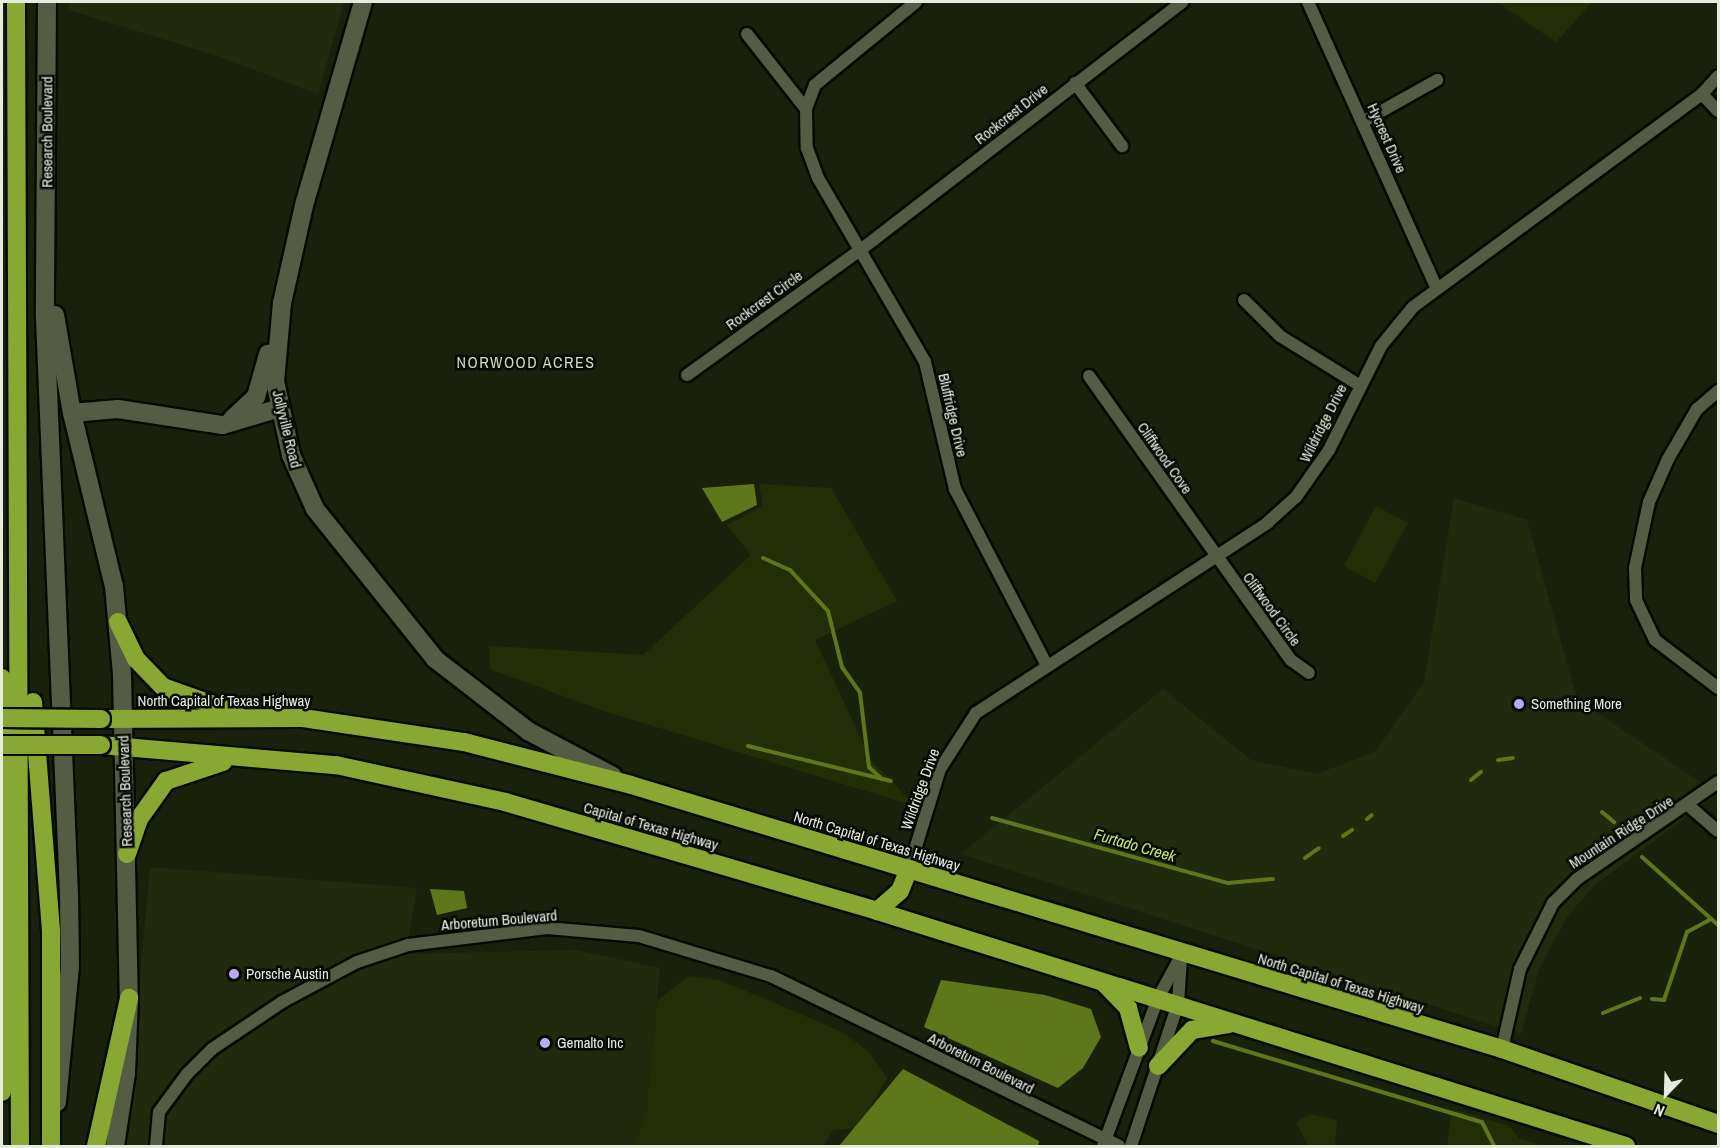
<!DOCTYPE html>
<style>
body{margin:0}
#map{position:relative;width:1720px;height:1148px;overflow:hidden;background:#1a210b;font-family:"Archivo Narrow",sans-serif}
div>[style]{position:absolute}
.built>*{inset:0;background:#212a0c}
.green>*{inset:0;background:#242e06}
.water>*{inset:0;background:#5f771b}
.stream>*{height:4px;margin:-2px;padding:0 2px;transform-origin:2px;border-radius:2px;background:#5f771b}
.roads{filter:drop-shadow(2px 0 #060a00) drop-shadow(-2px 0 #060a00) drop-shadow(0 2px #060a00) drop-shadow(0 -2px #060a00)}
.street>*{height:12px;margin:-6px;padding:0 6px;transform-origin:6px;border-radius:6px;background:#545d44}
.secondary>*{height:18px;margin:-9px;padding:0 9px;transform-origin:9px;border-radius:9px;background:#545d44}
.highway>*{height:18px;margin:-9px;padding:0 9px;transform-origin:9px;border-radius:9px;background:#88a833}
.bridges{filter:drop-shadow(2px 0 #060a00) drop-shadow(-2px 0 #060a00) drop-shadow(0 2px #060a00) drop-shadow(0 -2px #060a00)}
.highway-bridge>*{height:18px;margin:-9px;padding:0 9px;transform-origin:9px;border-radius:9px;background:#88a833}
.dots>*{width:16px;height:16px;translate:-50% -50%;box-sizing:border-box;border:3px solid #070903;border-radius:50%}
span{translate:-50% -50%;white-space:nowrap;text-align:center;line-height:1.15;-webkit-text-stroke:5px #070903;paint-order:stroke}
.street-label{font-size:15px;color:#e6ecdd}
.poi-label{font-size:15px;color:#e6ecdd}
.left{translate:0 -50%;text-align:left}
.neighbourhood-label{font-size:16px;color:#d2ddc0;letter-spacing:1.5px}
.water-label{font-size:16px;color:#c6e975;font-style:italic}
.frame{position:absolute;inset:0;border:3px solid #e6ecdd;pointer-events:none}
.north{position:absolute;left:1636px;top:1064px;width:60px;height:60px;-webkit-text-stroke:4px #070903;paint-order:stroke;rotate:203deg;font-size:16px;font-weight:700;line-height:24px;text-align:center;color:#e6ecdd}
.north::after{content:'';display:block;margin:auto;width:21px;height:27px;background:#e6ecdd;clip-path:polygon(50% 0,100% 100%,50% 72%,0 100%)}
</style>
<div id="map">
<div class="built">
<div style="clip-path:polygon(69px 2px,344px 2px,318px 94px,215px 55px,69px 10px)"></div>
<div style="clip-path:polygon(1454px 498px,1527px 520px,1577px 699px,1718px 794px,1596px 884px,1567px 917px,1539px 969px,1521px 1034px,961px 854px,1163px 689px,1251px 760px,1316px 774px,1375px 752px,1424px 682px)"></div>
<div style="clip-path:polygon(150px 867px,417px 888px,406px 954px,575px 950px,660px 968px,646px 1113px,633px 1146px,125px 1146px)"></div>
</div>
<div class="green">
<div style="clip-path:polygon(1497px 2px,1592px 2px,1556px 42px)"></div>
<div style="clip-path:polygon(759px 484px,831px 488px,897px 601px,815px 640px,871px 760px,915px 806px,604px 711px,490px 669px,489px 646px,643px 655px,751px 555px,727px 525px,763px 506px)"></div>
<div style="clip-path:polygon(1376px 506px,1408px 523px,1375px 583px,1344px 566px)"></div>
<div style="clip-path:polygon(689px 976px,719px 980px,770px 1001px,844px 1033px,869px 1052px,887px 1078px,858px 1128px,834px 1130px,823px 1146px,633px 1146px,646px 1113px,657px 1001px)"></div>
<div style="clip-path:polygon(1452px 1109px,1509px 1126px,1519px 1138px,1542px 1146px,1421px 1146px,1447px 1146px)"></div>
<div style="clip-path:polygon(1311px 1114px,1337px 1120px,1335px 1146px,1308px 1146px,1296px 1122px)"></div>
</div>
<div class="water">
<div style="clip-path:polygon(754px 484px,757px 505px,722px 522px,702px 488px)"></div>
<div style="clip-path:polygon(430px 889px,464px 891px,467px 908px,437px 915px)"></div>
<div style="clip-path:polygon(941px 980px,1045px 995px,1091px 1009px,1101px 1037px,1083px 1068px,1058px 1088px,924px 1027px)"></div>
<div style="clip-path:polygon(903px 1069px,1039px 1141px,1038px 1146px,839px 1146px)"></div>
</div>
<div class="stream">
<div style="left:763px;top:558px;width:30px;rotate:24deg"></div>
<div style="left:790px;top:570px;width:56px;rotate:47.2deg"></div>
<div style="left:828px;top:611px;width:58px;rotate:76deg"></div>
<div style="left:842px;top:667px;width:32px;rotate:55deg"></div>
<div style="left:860px;top:693px;width:75px;rotate:83.1deg"></div>
<div style="left:869px;top:767px;width:18px;rotate:43deg"></div>
<div style="left:748px;top:746px;width:147px;rotate:13.8deg"></div>
<div style="left:1498px;top:760px;width:15px;rotate:-8deg"></div>
<div style="left:1471px;top:780px;width:13px;rotate:-39deg"></div>
<div style="left:1602px;top:812px;width:16px;rotate:40deg"></div>
<div style="left:992px;top:818px;width:245px;rotate:15.4deg"></div>
<div style="left:1228px;top:883px;width:45px;rotate:-5.1deg"></div>
<div style="left:1367px;top:819px;width:6px;rotate:-39deg"></div>
<div style="left:1343px;top:836px;width:11px;rotate:-34deg"></div>
<div style="left:1642px;top:857px;width:102px;rotate:41.8deg"></div>
<div style="left:1305px;top:858px;width:17px;rotate:-36deg"></div>
<div style="left:1652px;top:999px;width:12px;rotate:5deg"></div>
<div style="left:1664px;top:1000px;width:72px;rotate:-71.3deg"></div>
<div style="left:1687px;top:932px;width:27px;rotate:-28deg"></div>
<div style="left:1603px;top:1013px;width:40px;rotate:-22deg"></div>
<div style="left:1213px;top:1041px;width:281px;rotate:16.8deg"></div>
<div style="left:1482px;top:1122px;width:27px;rotate:63deg"></div>
</div>
<div class="roads">
<div class="street">
<div style="left:916px;top:2px;width:131px;rotate:140.6deg"></div>
<div style="left:815px;top:85px;width:26px;rotate:111deg"></div>
<div style="left:806px;top:109px;width:39px;rotate:89deg"></div>
<div style="left:807px;top:148px;width:32px;rotate:70deg"></div>
<div style="left:818px;top:178px;width:213px;rotate:59.8deg"></div>
<div style="left:925px;top:362px;width:130px;rotate:76.7deg"></div>
<div style="left:955px;top:489px;width:197px;rotate:62.5deg"></div>
<div style="left:1308px;top:2px;width:312px;rotate:65.8deg"></div>
<div style="left:747px;top:34px;width:95px;rotate:51.8deg"></div>
<div style="left:1075px;top:83px;width:79px;rotate:53.3deg"></div>
<div style="left:1702px;top:94px;width:23px;rotate:47deg"></div>
<div style="left:1364px;top:121px;width:84px;rotate:-29.3deg"></div>
<div style="left:1244px;top:300px;width:51px;rotate:45deg"></div>
<div style="left:1280px;top:336px;width:93px;rotate:31.8deg"></div>
<div style="left:687px;top:375px;width:212px;rotate:-35.8deg"></div>
<div style="left:859px;top:251px;width:408px;rotate:-37.6deg"></div>
<div style="left:1089px;top:376px;width:349px;rotate:54.6deg"></div>
<div style="left:1291px;top:660px;width:22px;rotate:36deg"></div>
<div style="left:1718px;top:391px;width:28px;rotate:139deg"></div>
<div style="left:1697px;top:409px;width:58px;rotate:120.1deg"></div>
<div style="left:1668px;top:459px;width:47px;rotate:113.8deg"></div>
<div style="left:1649px;top:502px;width:67px;rotate:102deg"></div>
<div style="left:1635px;top:568px;width:32px;rotate:88deg"></div>
<div style="left:1636px;top:600px;width:44px;rotate:64.6deg"></div>
<div style="left:1655px;top:640px;width:79px;rotate:37.3deg"></div>
<div style="left:1689px;top:806px;width:38px;rotate:41deg"></div>
<div style="left:909px;top:869px;width:105px;rotate:-72.8deg"></div>
<div style="left:940px;top:769px;width:67px;rotate:-57.3deg"></div>
<div style="left:976px;top:713px;width:348px;rotate:-33.1deg"></div>
<div style="left:1267px;top:523px;width:39px;rotate:-42deg"></div>
<div style="left:1296px;top:497px;width:57px;rotate:-54.9deg"></div>
<div style="left:1329px;top:450px;width:116px;rotate:-63.4deg"></div>
<div style="left:1381px;top:346px;width:50px;rotate:-50.6deg"></div>
<div style="left:1413px;top:307px;width:359px;rotate:-36.4deg"></div>
<div style="left:1702px;top:94px;width:24px;rotate:-48deg"></div>
<div style="left:1502px;top:1049px;width:82px;rotate:-77.3deg"></div>
<div style="left:1520px;top:969px;width:74px;rotate:-63.4deg"></div>
<div style="left:1553px;top:903px;width:34px;rotate:-45deg"></div>
<div style="left:1577px;top:879px;width:171px;rotate:-34.5deg"></div>
<div style="left:156px;top:1146px;width:34px;rotate:-85deg"></div>
<div style="left:159px;top:1112px;width:47px;rotate:-53.6deg"></div>
<div style="left:187px;top:1074px;width:35px;rotate:-45deg"></div>
<div style="left:212px;top:1049px;width:84px;rotate:-33.9deg"></div>
<div style="left:282px;top:1002px;width:85px;rotate:-28.1deg"></div>
<div style="left:357px;top:962px;width:54px;rotate:-18.4deg"></div>
<div style="left:408px;top:945px;width:140px;rotate:-7deg"></div>
<div style="left:547px;top:928px;width:92px;rotate:5deg"></div>
<div style="left:639px;top:936px;width:138px;rotate:16.9deg"></div>
<div style="left:771px;top:976px;width:387px;rotate:26deg"></div>
<div style="left:1103px;top:1146px;width:158px;rotate:-69.6deg"></div>
<div style="left:1158px;top:998px;width:50px;rotate:-61.4deg"></div>
<div style="left:1131px;top:1146px;width:150px;rotate:-71.7deg"></div>
<div style="left:1178px;top:1004px;width:46px;rotate:-86.3deg"></div>
</div>
<div class="secondary">
<div style="left:47px;top:2px;width:316px;rotate:90.4deg"></div>
<div style="left:45px;top:318px;width:577px;rotate:87.62deg"></div>
<div style="left:69px;top:895px;width:71px;rotate:89.2deg"></div>
<div style="left:70px;top:966px;width:137px;rotate:95.5deg"></div>
<div style="left:363px;top:2px;width:207px;rotate:106.2deg"></div>
<div style="left:305px;top:201px;width:105px;rotate:102.7deg"></div>
<div style="left:282px;top:303px;width:78px;rotate:95.1deg"></div>
<div style="left:275px;top:381px;width:76px;rotate:77.8deg"></div>
<div style="left:291px;top:455px;width:59px;rotate:66deg"></div>
<div style="left:315px;top:509px;width:192px;rotate:51.3deg"></div>
<div style="left:435px;top:659px;width:118px;rotate:37.7deg"></div>
<div style="left:528px;top:731px;width:96px;rotate:27.9deg"></div>
<div style="left:55px;top:315px;width:99px;rotate:80.2deg"></div>
<div style="left:72px;top:413px;width:178px;rotate:76.4deg"></div>
<div style="left:114px;top:586px;width:88px;rotate:84.8deg"></div>
<div style="left:122px;top:674px;width:324px;rotate:88.8deg"></div>
<div style="left:129px;top:998px;width:75px;rotate:92.3deg"></div>
<div style="left:126px;top:1073px;width:74px;rotate:98.6deg"></div>
<div style="left:72px;top:413px;width:46px;rotate:-5deg"></div>
<div style="left:118px;top:409px;width:106px;rotate:8.7deg"></div>
<div style="left:223px;top:425px;width:59px;rotate:-16.6deg"></div>
<div style="left:232px;top:419px;width:33px;rotate:-43deg"></div>
<div style="left:256px;top:397px;width:45px;rotate:-74.4deg"></div>
</div>
<div class="highway">
<div style="left:16px;top:2px;width:1144px;rotate:89.8deg"></div>
<div style="left:118px;top:622px;width:41px;rotate:64.1deg"></div>
<div style="left:136px;top:659px;width:39px;rotate:46deg"></div>
<div style="left:163px;top:687px;width:77px;rotate:19.6deg"></div>
<div style="left:2px;top:678px;width:414px;rotate:90deg"></div>
<div style="left:33px;top:702px;width:231px;rotate:85.5deg"></div>
<div style="left:51px;top:932px;width:212px;rotate:90deg"></div>
<div style="left:101px;top:719px;width:202px;rotate:-0.3deg"></div>
<div style="left:303px;top:718px;width:163px;rotate:8.5deg"></div>
<div style="left:464px;top:742px;width:172px;rotate:14.4deg"></div>
<div style="left:631px;top:785px;width:910px;rotate:16.86deg"></div>
<div style="left:1502px;top:1049px;width:229px;rotate:19.1deg"></div>
<div style="left:101px;top:745px;width:236px;rotate:4.9deg"></div>
<div style="left:336px;top:765px;width:173px;rotate:12.3deg"></div>
<div style="left:505px;top:802px;width:388px;rotate:16.3deg"></div>
<div style="left:877px;top:911px;width:785px;rotate:17.42deg"></div>
<div style="left:127px;top:854px;width:37px;rotate:-71deg"></div>
<div style="left:139px;top:819px;width:47px;rotate:-54.6deg"></div>
<div style="left:166px;top:781px;width:60px;rotate:-18.4deg"></div>
<div style="left:877px;top:911px;width:30px;rotate:-41deg"></div>
<div style="left:900px;top:891px;width:24px;rotate:-68deg"></div>
<div style="left:1104px;top:983px;width:35px;rotate:46deg"></div>
<div style="left:1128px;top:1008px;width:41px;rotate:74.6deg"></div>
<div style="left:1158px;top:1066px;width:50px;rotate:-46.6deg"></div>
<div style="left:1192px;top:1030px;width:37px;rotate:-9deg"></div>
<div style="left:96px;top:1146px;width:152px;rotate:-77.4deg"></div>
</div>
</div>
<div class="bridges">
<div class="highway-bridge">
<div style="left:2px;top:718px;width:99px;rotate:0.6deg"></div>
<div style="left:2px;top:745px;width:99px"></div>
</div>
</div>
<div class="dots">
<div style="left:1519px;top:704px;background:#baaaf6"></div>
<div style="left:234px;top:974px;background:#baaaf6"></div>
<div style="left:545px;top:1043px;background:#baaaf6"></div>
</div>
<div class="street-label">
<span style="left:1011px;top:114px;rotate:-38deg">Rockcrest Drive</span>
<span style="left:47px;top:132px;rotate:-90deg">Research Boulevard</span>
<span style="left:1387px;top:138px;rotate:66deg">Hycrest Drive</span>
<span style="left:764px;top:300px;rotate:-36deg">Rockcrest Circle</span>
<span style="left:953px;top:415px;rotate:77deg">Bluffridge Drive</span>
<span style="left:1323px;top:423px;rotate:-63deg">Wildridge Drive</span>
<span style="left:287px;top:429px;rotate:76deg">Jollyville Road</span>
<span style="left:1165px;top:458px;rotate:55deg">Cliffwood Cove</span>
<span style="left:1272px;top:609px;rotate:54deg">Cliffwood Circle</span>
<span style="left:224px;top:701px">North Capital of Texas Highway</span>
<span style="left:920px;top:789px;rotate:-70deg">Wildridge Drive</span>
<span style="left:125px;top:791px;rotate:-92deg">Research Boulevard</span>
<span style="left:651px;top:826px;rotate:16deg">Capital of Texas Highway</span>
<span style="left:1621px;top:832px;rotate:-33deg">Mountain Ridge Drive</span>
<span style="left:877px;top:841px;rotate:17deg">North Capital of Texas Highway</span>
<span style="left:499px;top:920px;rotate:-5deg">Arboretum Boulevard</span>
<span style="left:1341px;top:983px;rotate:17deg">North Capital of Texas Highway</span>
<span style="left:981px;top:1063px;rotate:27deg">Arboretum Boulevard</span>
</div>
<div class="poi-label">
<span class="left" style="left:1531px;top:704px">Something More</span>
<span class="left" style="left:246px;top:974px">Porsche Austin</span>
<span class="left" style="left:557px;top:1043px">Gemalto Inc</span>
</div>
<div class="neighbourhood-label">
<span style="left:526px;top:362px">NORWOOD ACRES</span>
</div>
<div class="water-label">
<span style="left:1135px;top:845px;rotate:16deg">Furtado Creek</span>
</div>
<div class="frame"></div>
<div class="north">N</div>
</div>
